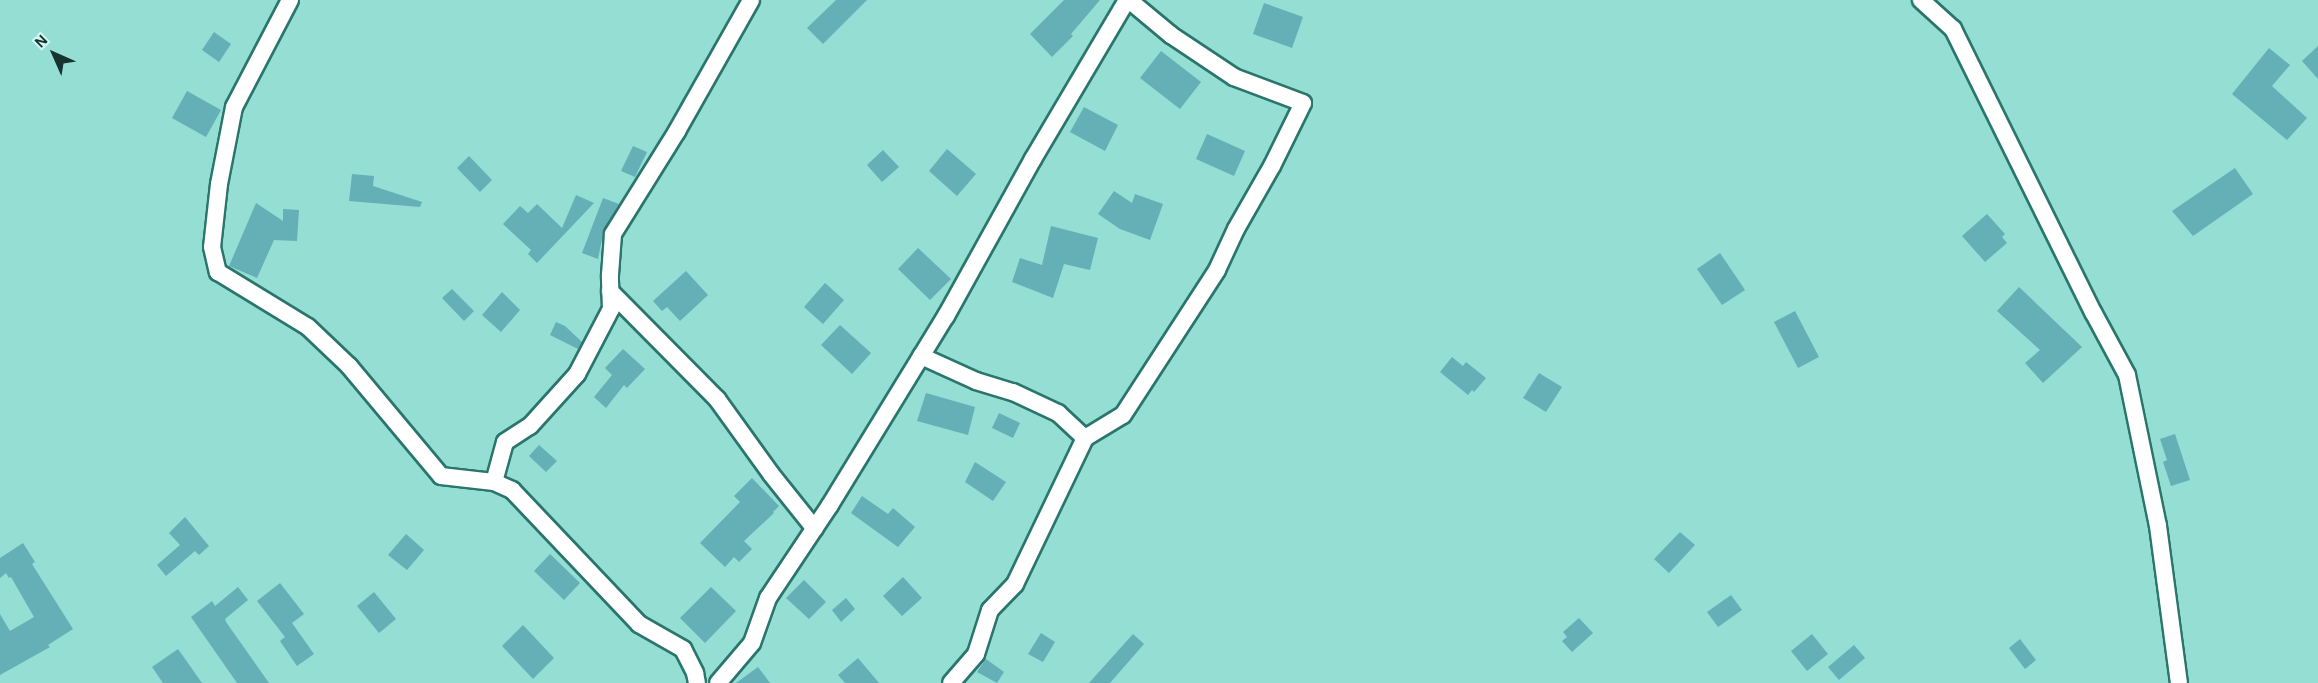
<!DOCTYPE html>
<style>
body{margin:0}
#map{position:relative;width:2318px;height:683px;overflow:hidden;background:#94ded3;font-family:"Alegreya Sans",sans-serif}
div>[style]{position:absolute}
.building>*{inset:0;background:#65afb7}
.roads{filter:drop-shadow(2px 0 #2a756c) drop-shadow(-2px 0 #2a756c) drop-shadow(0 2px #2a756c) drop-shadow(0 -2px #2a756c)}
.street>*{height:16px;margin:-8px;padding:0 8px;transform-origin:8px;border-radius:8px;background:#fff}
span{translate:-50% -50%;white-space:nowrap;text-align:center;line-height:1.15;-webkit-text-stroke:5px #d3f7f1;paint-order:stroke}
.north{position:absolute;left:24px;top:24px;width:60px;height:60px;-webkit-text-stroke:4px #d3f7f1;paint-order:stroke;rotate:315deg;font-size:16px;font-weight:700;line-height:24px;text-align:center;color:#15332f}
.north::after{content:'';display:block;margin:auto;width:21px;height:27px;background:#15332f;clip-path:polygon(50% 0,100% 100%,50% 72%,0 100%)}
</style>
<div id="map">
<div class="building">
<div style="clip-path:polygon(836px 0,867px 0,823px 44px,807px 28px)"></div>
<div style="clip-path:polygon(1064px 0,1100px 0,1071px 34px,1073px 36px,1052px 57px,1030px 34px)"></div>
<div style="clip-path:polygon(1264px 3px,1303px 17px,1292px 48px,1253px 34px)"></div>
<div style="clip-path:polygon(214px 32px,231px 44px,219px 62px,202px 50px)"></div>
<div style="clip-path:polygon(2318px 46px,2318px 79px,2302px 61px)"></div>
<div style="clip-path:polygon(2269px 48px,2290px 65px,2272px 86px,2307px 118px,2287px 140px,2232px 94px)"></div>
<div style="clip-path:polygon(1161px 51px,1201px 82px,1180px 109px,1140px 78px)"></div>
<div style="clip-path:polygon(187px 91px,221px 110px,206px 137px,172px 118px)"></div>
<div style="clip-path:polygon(1084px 107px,1118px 125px,1105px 151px,1070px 132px)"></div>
<div style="clip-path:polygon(1207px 134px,1245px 151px,1234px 176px,1196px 159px)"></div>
<div style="clip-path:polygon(633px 146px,647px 152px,635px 177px,621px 171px)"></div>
<div style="clip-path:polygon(947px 149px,976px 174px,957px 196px,929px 171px)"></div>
<div style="clip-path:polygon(883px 150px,899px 167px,882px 182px,867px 165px)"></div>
<div style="clip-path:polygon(469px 156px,492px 180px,480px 192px,457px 168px)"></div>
<div style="clip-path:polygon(2235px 168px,2253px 194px,2193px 236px,2172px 211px)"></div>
<div style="clip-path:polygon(352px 174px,374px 176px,373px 186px,422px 202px,420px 207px,349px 201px)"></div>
<div style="clip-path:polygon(1114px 191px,1132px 203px,1135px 194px,1163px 204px,1150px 240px,1120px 229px,1098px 214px)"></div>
<div style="clip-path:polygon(576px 195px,594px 203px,537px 263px,528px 254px,531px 250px,503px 224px,520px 206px,528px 213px,537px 204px,562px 228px)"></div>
<div style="clip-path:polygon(603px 198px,619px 204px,604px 229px,598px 259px,582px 253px)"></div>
<div style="clip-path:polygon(256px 203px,283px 221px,283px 209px,299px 210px,297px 241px,274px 240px,257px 278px,229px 266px)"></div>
<div style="clip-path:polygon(1987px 214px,2005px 234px,2002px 237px,2007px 243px,1985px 262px,1962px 236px)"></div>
<div style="clip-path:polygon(1051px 226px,1098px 238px,1090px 270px,1064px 264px,1053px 298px,1012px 282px,1020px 258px,1042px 265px)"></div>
<div style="clip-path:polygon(918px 248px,951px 279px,930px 300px,898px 269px)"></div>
<div style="clip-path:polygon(1720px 253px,1745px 290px,1722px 305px,1697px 269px)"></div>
<div style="clip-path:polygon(686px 271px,708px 295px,680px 321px,667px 307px,662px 311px,653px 301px)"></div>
<div style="clip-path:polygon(825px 283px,844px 300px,823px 324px,804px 307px)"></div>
<div style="clip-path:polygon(2019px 287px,2082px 347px,2043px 383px,2025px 363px,2040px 350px,1997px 311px)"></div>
<div style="clip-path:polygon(452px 289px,474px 311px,464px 321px,442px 298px)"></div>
<div style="clip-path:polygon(502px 292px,520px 310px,501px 332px,482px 315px)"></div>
<div style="clip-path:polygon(1795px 311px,1819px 357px,1798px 368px,1774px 322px)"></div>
<div style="clip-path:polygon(556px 322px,565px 326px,582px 342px,578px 349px,550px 335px)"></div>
<div style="clip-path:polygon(840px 325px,871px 353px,852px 374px,821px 345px)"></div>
<div style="clip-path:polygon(623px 349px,645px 369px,627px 388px,624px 385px,606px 408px,594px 397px,612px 375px,605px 368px)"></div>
<div style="clip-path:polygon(1452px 357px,1463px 366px,1466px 362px,1486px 378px,1474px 392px,1472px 390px,1468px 395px,1440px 372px)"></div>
<div style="clip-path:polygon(1539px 373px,1562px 387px,1546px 412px,1523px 398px)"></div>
<div style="clip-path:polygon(926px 393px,975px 407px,968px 435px,917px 421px)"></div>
<div style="clip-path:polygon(999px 413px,1020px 423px,1013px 438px,992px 428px)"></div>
<div style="clip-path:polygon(2175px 434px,2190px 480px,2171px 486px,2163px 462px,2167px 460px,2160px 439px)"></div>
<div style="clip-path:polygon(539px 445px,557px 461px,546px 472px,529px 456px)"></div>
<div style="clip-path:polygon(975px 462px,1006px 482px,993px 501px,965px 482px)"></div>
<div style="clip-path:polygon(752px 478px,779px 506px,773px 512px,774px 513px,744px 541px,752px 549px,739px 562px,734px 557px,725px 567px,700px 543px,740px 502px,734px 496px)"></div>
<div style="clip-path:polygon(862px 496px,888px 514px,893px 508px,915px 527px,898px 547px,851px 513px)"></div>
<div style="clip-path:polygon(185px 517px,209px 546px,199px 555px,195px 551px,166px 576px,157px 565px,180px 545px,169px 533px)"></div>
<div style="clip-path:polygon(1680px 532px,1695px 545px,1669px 573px,1654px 559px)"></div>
<div style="clip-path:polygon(406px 534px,424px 550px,407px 570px,388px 555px)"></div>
<div style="clip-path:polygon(23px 543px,35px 562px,32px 564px,73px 629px,48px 645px,50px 647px,0 675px,0 614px,10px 631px,34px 617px,11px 577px,9px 578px,6px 573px,0 578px,0 558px)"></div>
<div style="clip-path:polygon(550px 554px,580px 583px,564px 600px,534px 571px)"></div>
<div style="clip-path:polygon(903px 577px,922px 598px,902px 616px,883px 596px)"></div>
<div style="clip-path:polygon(804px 580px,826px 602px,809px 619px,786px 598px)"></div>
<div style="clip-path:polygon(280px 583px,304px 614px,292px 623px,314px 654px,297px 666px,280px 641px,285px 637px,257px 601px)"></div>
<div style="clip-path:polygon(238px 587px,248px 600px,225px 619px,226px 622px,269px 683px,237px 683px,191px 617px,212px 601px,215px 606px)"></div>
<div style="clip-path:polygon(711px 587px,736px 611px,705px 643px,680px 618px)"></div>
<div style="clip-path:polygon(374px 592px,396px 619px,379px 633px,357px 606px)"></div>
<div style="clip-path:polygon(1731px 595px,1742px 610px,1718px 627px,1707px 612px)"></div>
<div style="clip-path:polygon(846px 598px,855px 609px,841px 622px,832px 610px)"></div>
<div style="clip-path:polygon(1579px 618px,1593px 633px,1572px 652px,1562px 641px,1567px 637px,1563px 632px)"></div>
<div style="clip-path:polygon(523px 625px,554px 658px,533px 679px,502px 646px)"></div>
<div style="clip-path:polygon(1041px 633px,1055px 642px,1043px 662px,1028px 654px)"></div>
<div style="clip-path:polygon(1133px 634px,1144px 644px,1110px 683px,1089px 683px)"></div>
<div style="clip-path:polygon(1812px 634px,1828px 654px,1807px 671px,1791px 651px)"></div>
<div style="clip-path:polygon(2020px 639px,2036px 660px,2025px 669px,2009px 648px)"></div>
<div style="clip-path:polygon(1854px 645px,1865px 658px,1839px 680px,1828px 667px)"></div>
<div style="clip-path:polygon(178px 649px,202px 683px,163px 683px,152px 667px)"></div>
<div style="clip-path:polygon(858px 658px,879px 683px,845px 683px,838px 675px)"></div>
<div style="clip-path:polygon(986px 659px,1004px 672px,997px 683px,977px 672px)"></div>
<div style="clip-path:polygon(758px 667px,770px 683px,736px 683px)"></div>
</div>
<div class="roads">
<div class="street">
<div style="left:290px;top:0;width:121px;rotate:117.6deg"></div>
<div style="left:234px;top:107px;width:78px;rotate:101deg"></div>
<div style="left:219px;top:184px;width:63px;rotate:96.3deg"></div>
<div style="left:212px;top:247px;width:26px;rotate:77deg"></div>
<div style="left:218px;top:272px;width:105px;rotate:31.4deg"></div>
<div style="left:308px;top:327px;width:57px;rotate:43.6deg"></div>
<div style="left:349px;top:366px;width:143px;rotate:50.1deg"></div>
<div style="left:441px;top:476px;width:53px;rotate:6.5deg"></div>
<div style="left:494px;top:482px;width:20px;rotate:24deg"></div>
<div style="left:512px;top:490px;width:185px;rotate:46.5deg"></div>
<div style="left:639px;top:624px;width:51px;rotate:29.6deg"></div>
<div style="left:683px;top:649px;width:27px;rotate:63deg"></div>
<div style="left:695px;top:673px;width:10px;rotate:79deg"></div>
<div style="left:1921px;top:0;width:43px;rotate:42.2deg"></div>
<div style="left:1953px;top:29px;width:316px;rotate:63.7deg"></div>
<div style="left:2093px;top:312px;width:72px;rotate:61.6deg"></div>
<div style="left:2127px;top:375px;width:154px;rotate:78.4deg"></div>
<div style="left:2158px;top:526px;width:158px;rotate:82.4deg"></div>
<div style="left:610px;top:291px;width:152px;rotate:45.3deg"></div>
<div style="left:717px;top:399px;width:92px;rotate:54.2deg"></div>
<div style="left:771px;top:474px;width:70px;rotate:51.3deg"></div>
<div style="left:921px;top:356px;width:60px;rotate:24.4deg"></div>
<div style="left:976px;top:381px;width:39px;rotate:17deg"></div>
<div style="left:1013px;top:392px;width:50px;rotate:25deg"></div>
<div style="left:1058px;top:413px;width:37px;rotate:43deg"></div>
<div style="left:1085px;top:438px;width:44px;rotate:-31.2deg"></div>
<div style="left:1123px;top:415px;width:173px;rotate:-57deg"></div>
<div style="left:1217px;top:270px;width:45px;rotate:-65.1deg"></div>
<div style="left:1236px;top:229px;width:73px;rotate:-60.3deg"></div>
<div style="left:1272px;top:166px;width:70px;rotate:-63.8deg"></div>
<div style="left:1303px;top:103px;width:74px;rotate:-159.4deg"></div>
<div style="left:1234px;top:77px;width:76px;rotate:-146.3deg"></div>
<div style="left:1171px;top:35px;width:55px;rotate:-140.2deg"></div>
<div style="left:494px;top:482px;width:41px;rotate:-74.6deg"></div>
<div style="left:505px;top:442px;width:30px;rotate:-33deg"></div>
<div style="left:530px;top:426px;width:70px;rotate:-47.9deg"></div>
<div style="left:577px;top:374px;width:73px;rotate:-62.4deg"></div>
<div style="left:611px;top:309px;width:34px;rotate:-92deg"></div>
<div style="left:610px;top:275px;width:41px;rotate:-85.8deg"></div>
<div style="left:613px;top:234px;width:121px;rotate:-58.1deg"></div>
<div style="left:677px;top:131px;width:150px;rotate:-60.5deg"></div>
<div style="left:718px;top:683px;width:52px;rotate:-49.6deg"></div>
<div style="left:752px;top:643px;width:48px;rotate:-70.4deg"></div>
<div style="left:768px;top:598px;width:112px;rotate:-56.3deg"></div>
<div style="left:830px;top:505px;width:222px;rotate:-58.5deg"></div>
<div style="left:946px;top:316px;width:179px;rotate:-61deg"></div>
<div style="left:1033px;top:159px;width:185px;rotate:-59.4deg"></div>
<div style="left:951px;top:683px;width:38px;rotate:-49deg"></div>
<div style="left:976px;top:654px;width:46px;rotate:-72.3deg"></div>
<div style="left:990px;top:610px;width:36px;rotate:-46deg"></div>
<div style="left:1015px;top:584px;width:162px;rotate:-64.4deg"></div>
</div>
</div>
<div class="north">N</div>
</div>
